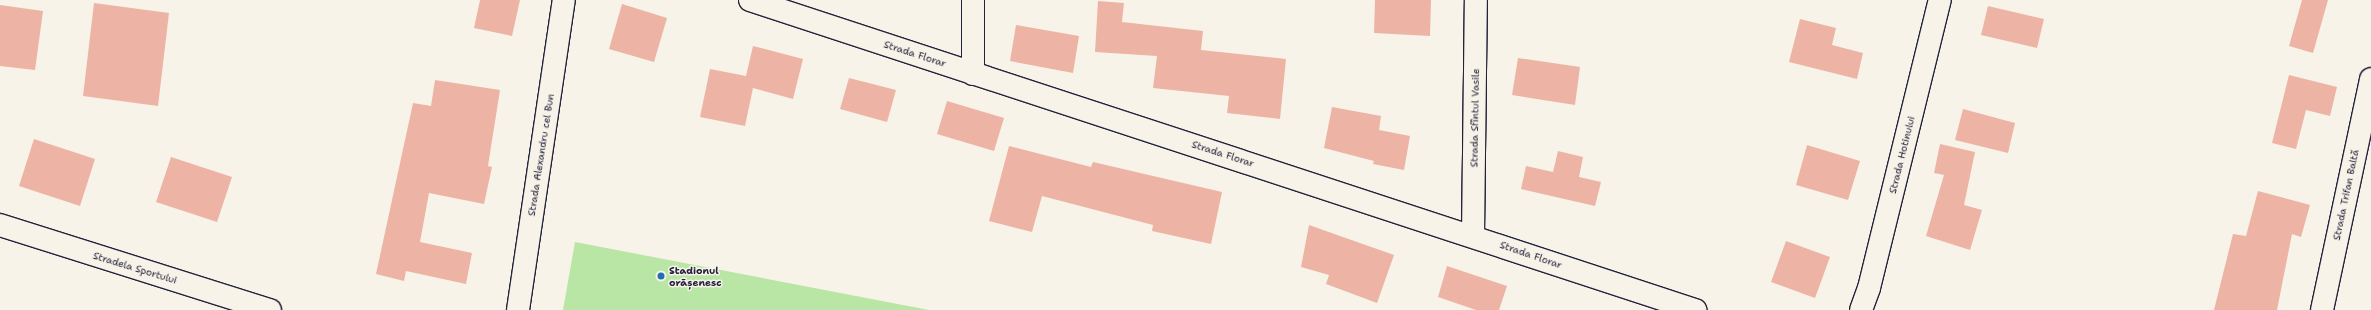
<!DOCTYPE html>
<meta charset="utf-8">
<style>
body{margin:0}
#map{position:relative;width:2371px;height:310px;overflow:hidden;background:#f7f3e8;font-family:"Shantell Sans",sans-serif}
div>[style]{position:absolute}
.green>*{inset:0;background:#b9e6a4}
.building>*{inset:0;background:#edb4a5}
.roads{filter:drop-shadow(1px 0 #22223b) drop-shadow(-1px 0 #22223b) drop-shadow(0 1px #22223b) drop-shadow(0 -1px #22223b)}
.minor>*{height:22px;margin:-11px;padding:0 11px;transform-origin:11px;border-radius:11px;background:#f7f3e8}
.tertiary>*{height:22px;margin:-11px;padding:0 11px;transform-origin:11px;border-radius:11px;background:#f7f3e8}
.dots>*{width:11px;height:11px;translate:-50% -50%;box-sizing:border-box;border:2px solid #f7f3e8;border-radius:50%}
span{translate:-50% -50%;white-space:nowrap;text-align:center;line-height:1.15;-webkit-text-stroke:3px #f7f3e8;paint-order:stroke}
.street-label{font-size:10px;color:#22223b}
.poi-label{font-size:10px;color:#22223b;font-weight:700}
.left{translate:0 -50%;text-align:left}
</style>
<div id="map">
<div class="green">
<div style="clip-path:polygon(575px 242px,929px 310px,563px 310px)"></div>
</div>
<div class="building">
<div style="clip-path:polygon(480px 0,520px 0,512px 36px,474px 28px)"></div>
<div style="clip-path:polygon(1375px 0,1431px 0,1430px 36px,1374px 33px)"></div>
<div style="clip-path:polygon(2302px 0,2328px 0,2313px 53px,2289px 46px)"></div>
<div style="clip-path:polygon(1098px 1px,1124px 3px,1122px 22px,1203px 31px,1201px 50px,1286px 59px,1280px 119px,1227px 113px,1229px 96px,1153px 88px,1157px 56px,1095px 52px)"></div>
<div style="clip-path:polygon(94px 3px,169px 13px,158px 106px,83px 96px)"></div>
<div style="clip-path:polygon(622px 4px,667px 18px,654px 62px,609px 49px)"></div>
<div style="clip-path:polygon(0 5px,43px 11px,35px 70px,0 66px)"></div>
<div style="clip-path:polygon(1988px 6px,2044px 19px,2037px 48px,1981px 35px)"></div>
<div style="clip-path:polygon(1800px 19px,1836px 28px,1832px 45px,1863px 53px,1857px 79px,1789px 62px)"></div>
<div style="clip-path:polygon(1016px 25px,1079px 36px,1073px 73px,1010px 61px)"></div>
<div style="clip-path:polygon(753px 46px,803px 59px,793px 99px,753px 88px,745px 126px,700px 117px,710px 69px,746px 76px)"></div>
<div style="clip-path:polygon(1518px 58px,1580px 67px,1575px 105px,1512px 95px)"></div>
<div style="clip-path:polygon(2289px 75px,2337px 87px,2330px 116px,2306px 110px,2296px 149px,2272px 143px)"></div>
<div style="clip-path:polygon(849px 78px,896px 90px,887px 122px,840px 109px)"></div>
<div style="clip-path:polygon(435px 80px,500px 90px,488px 166px,492px 167px,484px 204px,429px 193px,420px 242px,472px 253px,466px 284px,406px 271px,404px 281px,376px 274px,413px 103px,431px 106px)"></div>
<div style="clip-path:polygon(947px 101px,1004px 118px,994px 151px,937px 134px)"></div>
<div style="clip-path:polygon(1332px 107px,1381px 116px,1379px 130px,1410px 136px,1404px 170px,1373px 164px,1374px 161px,1324px 148px)"></div>
<div style="clip-path:polygon(1963px 109px,2015px 123px,2008px 153px,1955px 140px)"></div>
<div style="clip-path:polygon(34px 139px,95px 159px,80px 206px,19px 186px)"></div>
<div style="clip-path:polygon(1940px 144px,1975px 152px,1964px 205px,1982px 210px,1970px 250px,1926px 236px,1944px 175px,1934px 173px)"></div>
<div style="clip-path:polygon(1807px 145px,1860px 161px,1848px 200px,1796px 185px)"></div>
<div style="clip-path:polygon(1009px 146px,1091px 167px,1093px 162px,1222px 192px,1211px 244px,1152px 231px,1153px 225px,1042px 196px,1032px 232px,989px 221px)"></div>
<div style="clip-path:polygon(1558px 151px,1583px 157px,1579px 177px,1601px 182px,1595px 206px,1521px 189px,1526px 166px,1553px 172px)"></div>
<div style="clip-path:polygon(171px 157px,232px 177px,217px 222px,156px 202px)"></div>
<div style="clip-path:polygon(2258px 191px,2310px 205px,2301px 237px,2292px 234px,2277px 310px,2214px 310px,2233px 234px,2246px 236px)"></div>
<div style="clip-path:polygon(1309px 225px,1394px 255px,1377px 303px,1326px 284px,1329px 275px,1301px 267px)"></div>
<div style="clip-path:polygon(1786px 241px,1830px 257px,1815px 298px,1771px 282px)"></div>
<div style="clip-path:polygon(1447px 266px,1507px 286px,1499px 310px,1476px 310px,1438px 297px)"></div>
</div>
<div class="roads">
<div class="minor">
<div style="left:973px;top:74px;width:74px;rotate:-90deg"></div>
<div style="left:0;top:225px;width:283px;rotate:17.5deg"></div>
<div style="left:518px;top:310px;width:313px;rotate:-81.6deg"></div>
<div style="left:1861px;top:310px;width:23px;rotate:-70deg"></div>
<div style="left:1869px;top:288px;width:297px;rotate:-76.2deg"></div>
<div style="left:2322px;top:310px;width:236px;rotate:-78deg"></div>
</div>
<div class="tertiary">
<div style="left:750px;top:0;width:995px;rotate:18.16deg"></div>
<div style="left:1473px;top:235px;width:235px;rotate:-89.3deg"></div>
</div>
</div>
<div class="dots">
<div style="left:661px;top:276px;background:#1f6fb2"></div>
</div>
<div class="street-label">
<span style="left:915px;top:54px;rotate:18deg">Strada Florar</span>
<span style="left:1475px;top:118px;rotate:-89deg">Strada Sfîntul Vasile</span>
<span style="left:1223px;top:154px;rotate:18deg">Strada Florar</span>
<span style="left:541px;top:155px;rotate:-81deg">Strada Alexandru cel Bun</span>
<span style="left:1902px;top:155px;rotate:-76deg">Strada Hotinului</span>
<span style="left:2346px;top:195px;rotate:-78deg">Strada Trifan Baltă</span>
<span style="left:1531px;top:255px;rotate:19deg">Strada Florar</span>
<span style="left:135px;top:268px;rotate:17deg">Stradela Sportului</span>
</div>
<div class="poi-label">
<span class="left" style="left:669px;top:276px">Stadionul<br>orășenesc</span>
</div>
</div>
